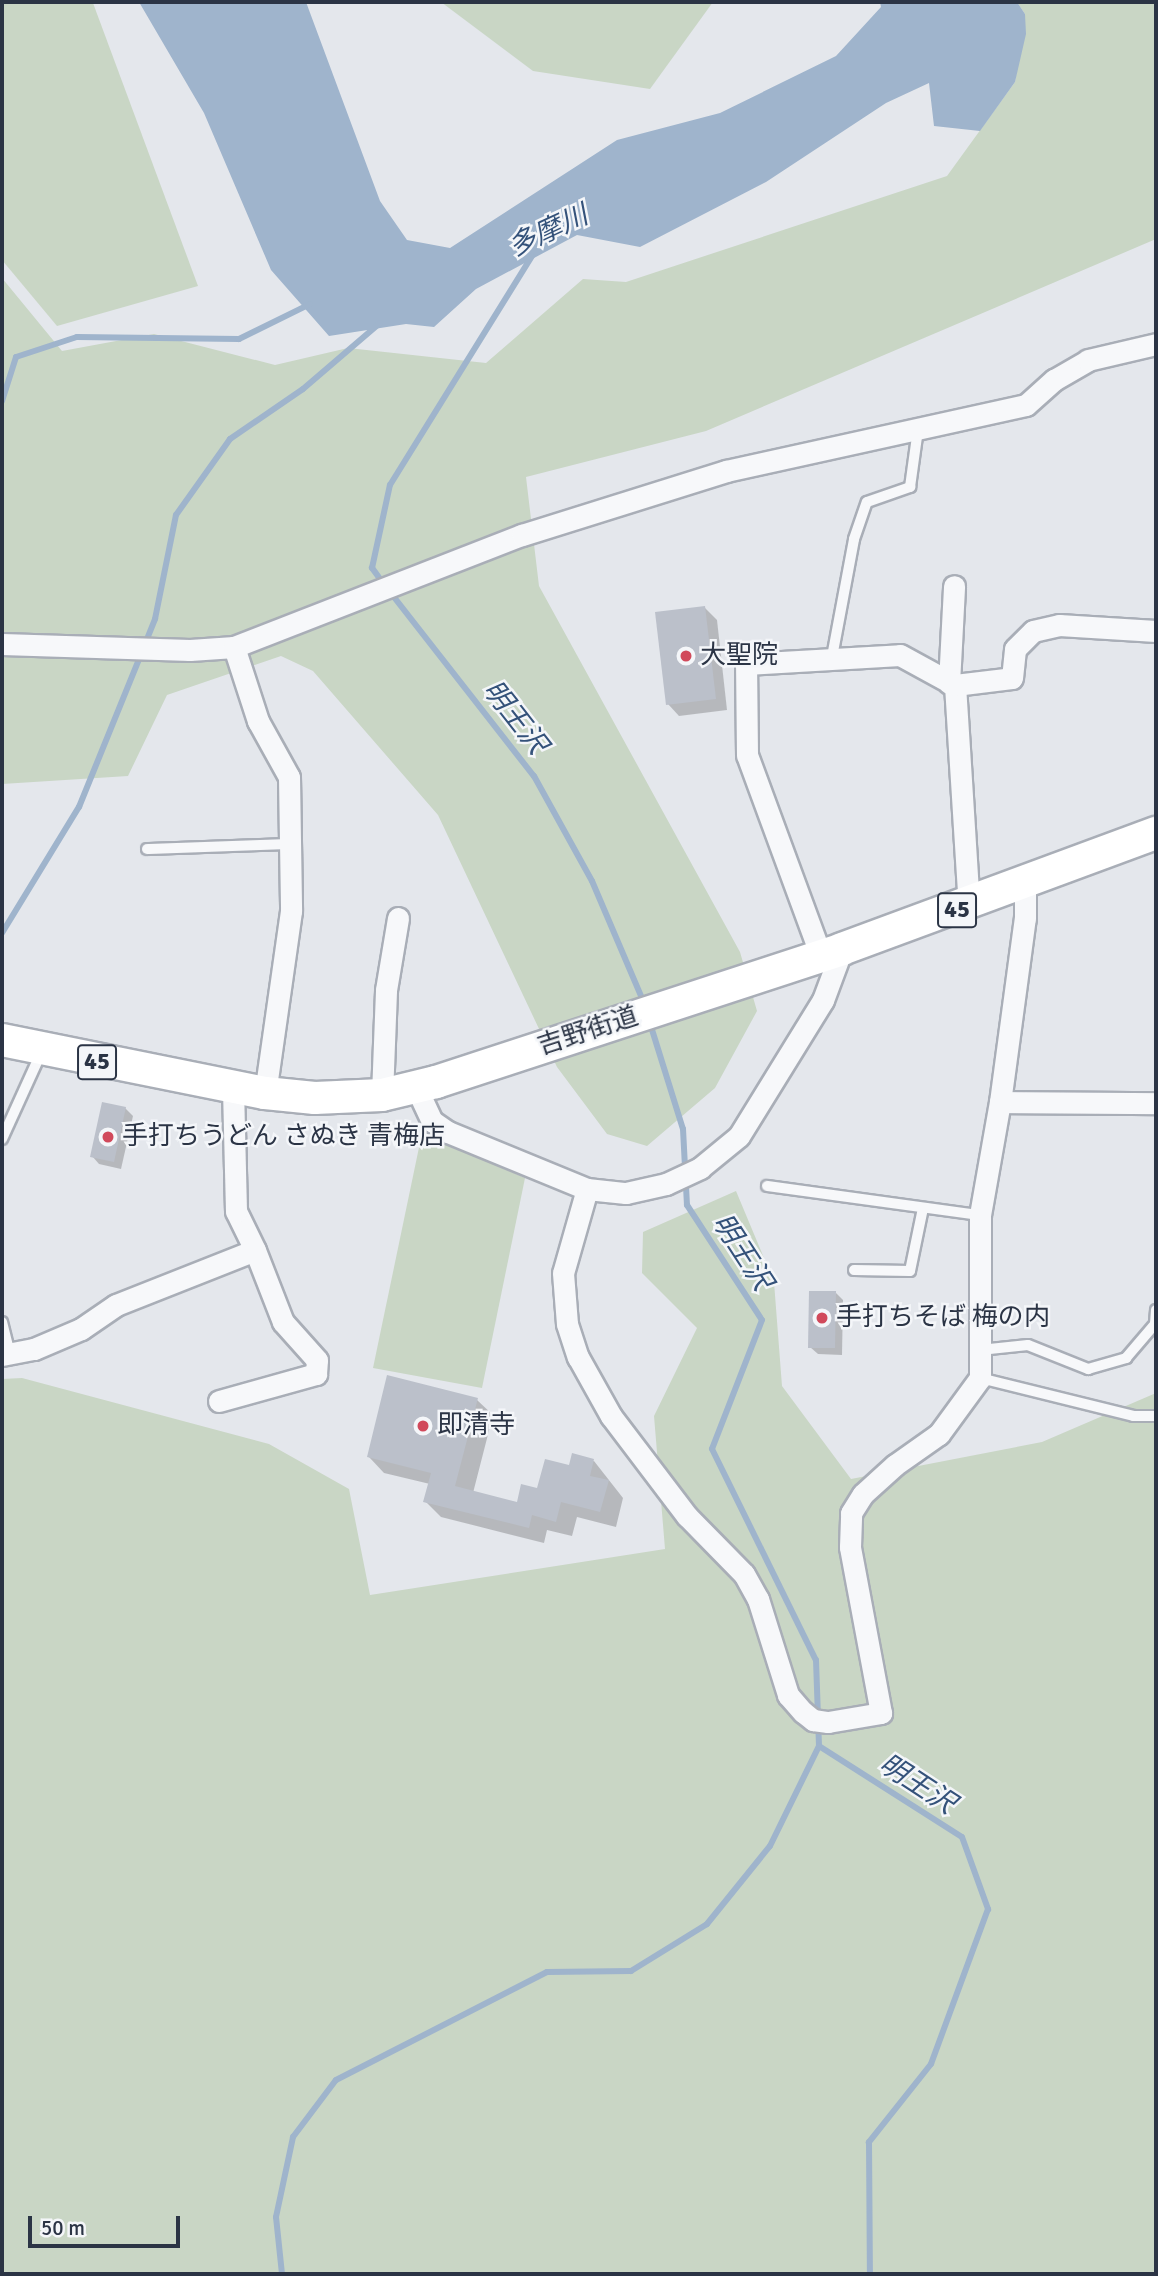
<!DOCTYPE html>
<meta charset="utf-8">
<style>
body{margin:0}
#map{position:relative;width:1158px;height:2276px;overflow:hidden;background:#e4e7ec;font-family:Signika,"Noto Sans JP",sans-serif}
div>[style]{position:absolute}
.green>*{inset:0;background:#c9d6c5}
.water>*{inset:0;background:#9fb4cc}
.shadow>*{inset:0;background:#0003}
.stream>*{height:6px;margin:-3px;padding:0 3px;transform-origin:3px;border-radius:3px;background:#9fb4cc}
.building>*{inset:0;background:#bbc0ca}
.roads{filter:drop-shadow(2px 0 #a9aeb7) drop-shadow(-2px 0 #a9aeb7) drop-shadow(0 2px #a9aeb7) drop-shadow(0 -2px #a9aeb7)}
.lane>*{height:10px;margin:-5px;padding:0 5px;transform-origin:5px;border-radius:5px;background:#f7f8fa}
.street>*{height:21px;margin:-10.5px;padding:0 10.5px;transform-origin:10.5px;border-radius:10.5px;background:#f7f8fa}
.primary>*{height:32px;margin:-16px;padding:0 16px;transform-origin:16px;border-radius:16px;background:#fff}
.dots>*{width:19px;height:19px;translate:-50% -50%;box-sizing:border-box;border:4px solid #f4f6f9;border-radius:50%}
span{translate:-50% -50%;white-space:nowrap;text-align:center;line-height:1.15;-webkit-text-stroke:5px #f4f6f9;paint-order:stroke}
.shield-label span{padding:2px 5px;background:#f4f6f9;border:2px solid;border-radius:5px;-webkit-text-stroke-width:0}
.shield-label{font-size:24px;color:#2b3445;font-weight:700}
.poi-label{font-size:26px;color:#2b3445}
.left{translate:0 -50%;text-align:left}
.street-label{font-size:26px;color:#2b3445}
.water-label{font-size:28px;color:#34527a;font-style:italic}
.frame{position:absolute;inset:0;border:4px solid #2b3445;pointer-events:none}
.scale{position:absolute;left:28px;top:2216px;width:152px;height:32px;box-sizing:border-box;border:4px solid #2b3445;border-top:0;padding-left:9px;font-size:21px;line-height:24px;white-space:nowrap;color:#2b3445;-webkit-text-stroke:5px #f4f6f9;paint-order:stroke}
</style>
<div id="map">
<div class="green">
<div style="clip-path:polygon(2px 2px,93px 3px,198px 286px,57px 326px,2px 260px)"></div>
<div style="clip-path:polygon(441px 2px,713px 2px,650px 89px,533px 71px)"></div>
<div style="clip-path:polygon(1017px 2px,1156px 2px,1156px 239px,706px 431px,526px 477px,539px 586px,740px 952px,757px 1011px,715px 1088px,647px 1146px,607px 1134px,557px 1067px,438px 815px,313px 671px,281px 656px,167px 695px,128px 776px,2px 784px,2px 278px,62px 351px,154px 334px,275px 365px,348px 348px,486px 363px,583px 279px,626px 282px,947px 176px,1015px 82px,1025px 14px)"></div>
<div style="clip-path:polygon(422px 1133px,525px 1178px,482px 1388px,373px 1368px)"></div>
<div style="clip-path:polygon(736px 1191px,774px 1282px,782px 1386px,851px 1479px,1042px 1442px,1156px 1393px,1156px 2274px,2px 2274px,2px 1379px,22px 1378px,269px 1444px,349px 1489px,370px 1595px,665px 1549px,654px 1416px,697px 1328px,642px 1273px,643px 1232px)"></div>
</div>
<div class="water">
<div style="clip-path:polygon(139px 2px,306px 2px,380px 201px,407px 240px,450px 248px,617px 140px,720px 113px,836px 56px,881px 7px,880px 2px,1017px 2px,1025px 14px,1026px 34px,1015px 82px,980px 131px,934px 126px,929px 83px,886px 103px,766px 182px,640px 247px,577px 235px,476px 289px,434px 327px,406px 324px,329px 336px,271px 270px,204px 113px)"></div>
</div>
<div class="shadow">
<div style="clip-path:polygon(705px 608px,717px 620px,727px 710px,679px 716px,668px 704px)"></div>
<div style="clip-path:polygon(125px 1108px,133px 1116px,121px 1169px,99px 1164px,92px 1156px)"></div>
<div style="clip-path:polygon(836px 1293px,843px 1300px,842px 1355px,818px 1354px,810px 1347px)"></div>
<div style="clip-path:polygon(477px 1400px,493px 1415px,473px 1493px,518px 1504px,570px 1467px,594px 1461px,623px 1498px,616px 1527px,577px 1517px,572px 1536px,547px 1530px,544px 1543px,441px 1517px,425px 1501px,430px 1484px,384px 1473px,369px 1457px)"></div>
</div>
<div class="stream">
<div style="left:2px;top:401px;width:46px;rotate:-72.3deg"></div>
<div style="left:16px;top:357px;width:64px;rotate:-18.2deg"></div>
<div style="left:77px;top:337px;width:162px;rotate:0.7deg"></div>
<div style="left:239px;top:339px;width:79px;rotate:-26.2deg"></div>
<div style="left:383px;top:583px;width:19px;rotate:-126deg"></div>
<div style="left:372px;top:568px;width:85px;rotate:-77.8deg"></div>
<div style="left:390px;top:485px;width:269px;rotate:-58.2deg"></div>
<div style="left:390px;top:592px;width:234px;rotate:52deg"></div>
<div style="left:534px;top:776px;width:120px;rotate:61.1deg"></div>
<div style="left:592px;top:881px;width:133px;rotate:66.9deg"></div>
<div style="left:145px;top:644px;width:27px;rotate:-68deg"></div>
<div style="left:155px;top:619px;width:106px;rotate:-78.6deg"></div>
<div style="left:176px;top:515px;width:93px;rotate:-54.6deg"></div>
<div style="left:230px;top:439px;width:88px;rotate:-34.4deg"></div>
<div style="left:303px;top:389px;width:101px;rotate:-40.6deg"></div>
<div style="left:2px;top:933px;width:148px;rotate:-58.6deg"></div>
<div style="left:79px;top:807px;width:165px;rotate:-67.9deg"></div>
<div style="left:649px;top:1020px;width:114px;rotate:72.7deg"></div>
<div style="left:683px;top:1129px;width:76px;rotate:87deg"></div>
<div style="left:687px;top:1205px;width:137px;rotate:56.9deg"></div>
<div style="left:762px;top:1320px;width:138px;rotate:111.2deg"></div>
<div style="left:712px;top:1449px;width:235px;rotate:63.8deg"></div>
<div style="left:816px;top:1660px;width:86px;rotate:88deg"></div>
<div style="left:819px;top:1746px;width:169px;rotate:32.5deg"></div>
<div style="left:962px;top:1837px;width:77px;rotate:70.1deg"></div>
<div style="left:988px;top:1909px;width:165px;rotate:110.2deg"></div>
<div style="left:931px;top:2064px;width:100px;rotate:128.5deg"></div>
<div style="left:869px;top:2142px;width:132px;rotate:89.6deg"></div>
<div style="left:282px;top:2274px;width:57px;rotate:-96deg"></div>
<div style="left:276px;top:2217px;width:82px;rotate:-78deg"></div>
<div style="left:293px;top:2137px;width:71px;rotate:-53deg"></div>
<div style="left:336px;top:2080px;width:237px;rotate:-27.1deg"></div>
<div style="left:547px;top:1972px;width:84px;rotate:-0.7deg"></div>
<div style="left:631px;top:1971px;width:89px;rotate:-31.7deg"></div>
<div style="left:707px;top:1924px;width:100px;rotate:-51.1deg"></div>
<div style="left:770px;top:1846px;width:111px;rotate:-63.9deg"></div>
</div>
<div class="building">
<div style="clip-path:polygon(705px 606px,716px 699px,666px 705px,655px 612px)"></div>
<div style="clip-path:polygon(102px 1102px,126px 1107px,114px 1162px,90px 1157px)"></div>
<div style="clip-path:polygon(809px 1291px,836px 1291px,835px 1348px,808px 1348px)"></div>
<div style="clip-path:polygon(387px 1375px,478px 1398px,455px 1486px,517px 1502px,521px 1484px,537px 1488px,545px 1459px,569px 1465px,572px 1453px,594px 1459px,590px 1476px,609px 1480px,600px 1512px,561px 1502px,556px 1522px,532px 1515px,529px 1528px,423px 1502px,431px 1473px,367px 1457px)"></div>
</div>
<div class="roads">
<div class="lane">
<div style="left:832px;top:657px;width:120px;rotate:-79.4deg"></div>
<div style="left:854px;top:539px;width:39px;rotate:-71deg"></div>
<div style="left:867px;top:502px;width:46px;rotate:-19.2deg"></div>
<div style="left:910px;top:487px;width:59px;rotate:-82.1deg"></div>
<div style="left:147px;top:849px;width:143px;rotate:-2deg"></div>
<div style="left:2px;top:1139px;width:94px;rotate:-65.6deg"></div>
<div style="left:767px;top:1186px;width:215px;rotate:7.8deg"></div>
<div style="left:854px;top:1270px;width:56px;rotate:1deg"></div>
<div style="left:910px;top:1271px;width:64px;rotate:-78.3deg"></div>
<div style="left:2px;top:1322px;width:33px;rotate:76deg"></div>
<div style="left:980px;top:1350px;width:48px;rotate:-5.9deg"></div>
<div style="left:1028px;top:1345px;width:65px;rotate:21.8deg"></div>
<div style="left:1088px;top:1369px;width:40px;rotate:-16deg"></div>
<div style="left:1126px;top:1358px;width:45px;rotate:-49.5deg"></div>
<div style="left:1155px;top:1324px;width:14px;rotate:-86deg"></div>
<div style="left:980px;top:1378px;width:158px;rotate:13.9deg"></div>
<div style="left:1133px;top:1416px;width:23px"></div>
</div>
<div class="street">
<div style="left:2px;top:644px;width:188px;rotate:1.8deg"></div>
<div style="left:190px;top:650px;width:44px;rotate:-3.9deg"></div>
<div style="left:234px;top:647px;width:309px;rotate:-21.3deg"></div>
<div style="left:522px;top:535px;width:214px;rotate:-17.4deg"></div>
<div style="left:726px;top:471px;width:307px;rotate:-12.4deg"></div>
<div style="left:1026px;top:405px;width:38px;rotate:-42deg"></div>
<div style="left:1054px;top:380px;width:39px;rotate:-30deg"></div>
<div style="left:1088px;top:360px;width:70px;rotate:-13.2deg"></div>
<div style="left:234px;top:647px;width:78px;rotate:72deg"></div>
<div style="left:258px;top:721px;width:64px;rotate:61deg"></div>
<div style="left:289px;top:777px;width:134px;rotate:89.1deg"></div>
<div style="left:291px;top:911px;width:184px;rotate:98.1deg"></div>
<div style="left:949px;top:683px;width:97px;rotate:-87deg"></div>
<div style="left:955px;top:685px;width:220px;rotate:86.4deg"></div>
<div style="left:821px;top:956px;width:214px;rotate:-110.2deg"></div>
<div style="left:747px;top:755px;width:91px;rotate:-90.6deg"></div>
<div style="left:746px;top:664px;width:154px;rotate:-3.3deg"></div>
<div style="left:900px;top:655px;width:63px;rotate:28.6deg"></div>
<div style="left:955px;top:685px;width:57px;rotate:-7deg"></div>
<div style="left:1012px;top:678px;width:29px;rotate:-84deg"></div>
<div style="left:1015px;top:649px;width:25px;rotate:-45deg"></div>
<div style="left:1033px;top:631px;width:27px;rotate:-13deg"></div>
<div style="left:1059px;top:625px;width:97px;rotate:3.5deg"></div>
<div style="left:416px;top:1087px;width:38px;rotate:65deg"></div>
<div style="left:432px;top:1121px;width:19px;rotate:35deg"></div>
<div style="left:448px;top:1132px;width:150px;rotate:22.3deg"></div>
<div style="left:587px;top:1189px;width:39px;rotate:6deg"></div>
<div style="left:626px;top:1193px;width:41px;rotate:-12.7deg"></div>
<div style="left:666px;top:1184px;width:38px;rotate:-25deg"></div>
<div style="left:700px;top:1168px;width:50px;rotate:-39.4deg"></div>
<div style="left:739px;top:1136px;width:160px;rotate:-58.3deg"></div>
<div style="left:823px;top:1000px;width:54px;rotate:-69.6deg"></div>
<div style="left:382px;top:1095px;width:105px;rotate:-87.8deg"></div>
<div style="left:386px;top:990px;width:73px;rotate:-80.5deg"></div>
<div style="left:1000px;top:1102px;width:156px;rotate:0.4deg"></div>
<div style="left:587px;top:1189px;width:87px;rotate:105.9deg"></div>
<div style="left:563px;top:1273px;width:51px;rotate:85.5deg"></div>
<div style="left:567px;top:1324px;width:35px;rotate:72deg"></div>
<div style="left:578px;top:1357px;width:68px;rotate:60.8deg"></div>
<div style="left:611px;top:1416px;width:126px;rotate:52.8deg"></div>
<div style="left:687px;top:1516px;width:81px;rotate:45.5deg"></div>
<div style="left:744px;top:1574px;width:29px;rotate:61deg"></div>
<div style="left:758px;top:1599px;width:101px;rotate:72.6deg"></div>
<div style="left:788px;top:1695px;width:23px;rotate:49deg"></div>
<div style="left:803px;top:1712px;width:13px;rotate:39deg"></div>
<div style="left:813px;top:1720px;width:15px;rotate:8deg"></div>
<div style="left:828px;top:1722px;width:54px;rotate:-9.6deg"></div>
<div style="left:881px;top:1713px;width:169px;rotate:-100.6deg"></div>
<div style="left:850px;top:1547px;width:34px;rotate:-88deg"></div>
<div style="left:851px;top:1513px;width:22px;rotate:-58deg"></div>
<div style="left:863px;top:1494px;width:43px;rotate:-42.2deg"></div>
<div style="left:895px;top:1465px;width:54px;rotate:-35.2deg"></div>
<div style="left:939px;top:1434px;width:69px;rotate:-53.8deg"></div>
<div style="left:980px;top:1378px;width:163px;rotate:-90deg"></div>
<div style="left:980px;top:1215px;width:115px;rotate:-80deg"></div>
<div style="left:1000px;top:1102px;width:186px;rotate:-82.3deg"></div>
<div style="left:1025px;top:918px;width:35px;rotate:-90deg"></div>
<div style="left:2px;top:1355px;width:33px;rotate:-11deg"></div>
<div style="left:34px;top:1349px;width:51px;rotate:-23.1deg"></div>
<div style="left:81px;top:1329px;width:42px;rotate:-34.4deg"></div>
<div style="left:116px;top:1305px;width:149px;rotate:-21.6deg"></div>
<div style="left:255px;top:1250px;width:43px;rotate:-116deg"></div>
<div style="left:236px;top:1211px;width:123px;rotate:-91.4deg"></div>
<div style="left:219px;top:1401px;width:101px;rotate:-15.6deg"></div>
<div style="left:316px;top:1374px;width:14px;rotate:-86deg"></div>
<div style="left:317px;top:1360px;width:51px;rotate:-131.8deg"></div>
<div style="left:283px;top:1322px;width:77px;rotate:-111.3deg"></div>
</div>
<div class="primary">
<div style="left:2px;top:1040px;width:268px;rotate:11.4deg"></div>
<div style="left:265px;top:1093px;width:50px;rotate:5.7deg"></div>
<div style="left:315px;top:1098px;width:67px;rotate:-2.6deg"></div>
<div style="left:382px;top:1095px;width:56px;rotate:-13.5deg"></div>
<div style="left:436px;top:1082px;width:427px;rotate:-18.1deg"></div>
<div style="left:842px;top:949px;width:335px;rotate:-20.3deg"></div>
</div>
</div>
<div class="dots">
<div style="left:686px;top:656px;background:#d1495b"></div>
<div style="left:108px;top:1137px;background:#d1495b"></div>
<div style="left:822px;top:1318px;background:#d1495b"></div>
<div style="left:423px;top:1426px;background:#d1495b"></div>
</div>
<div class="shield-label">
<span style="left:957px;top:910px">45</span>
<span style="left:97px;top:1062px">45</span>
</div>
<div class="poi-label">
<span class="left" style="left:700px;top:656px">大聖院</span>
<span class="left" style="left:122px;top:1137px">手打ちうどん さぬき 青梅店</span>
<span class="left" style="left:836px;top:1318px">手打ちそば 梅の内</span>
<span class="left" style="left:437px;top:1426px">即清寺</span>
</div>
<div class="street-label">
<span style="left:588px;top:1032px;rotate:-18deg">吉野街道</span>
</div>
<div class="water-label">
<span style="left:548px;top:231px;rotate:-25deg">多摩川</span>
<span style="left:515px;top:717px;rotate:52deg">明王沢</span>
<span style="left:742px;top:1252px;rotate:57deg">明王沢</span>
<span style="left:917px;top:1784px;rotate:33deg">明王沢</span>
</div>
<div class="frame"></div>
<div class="scale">50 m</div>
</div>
